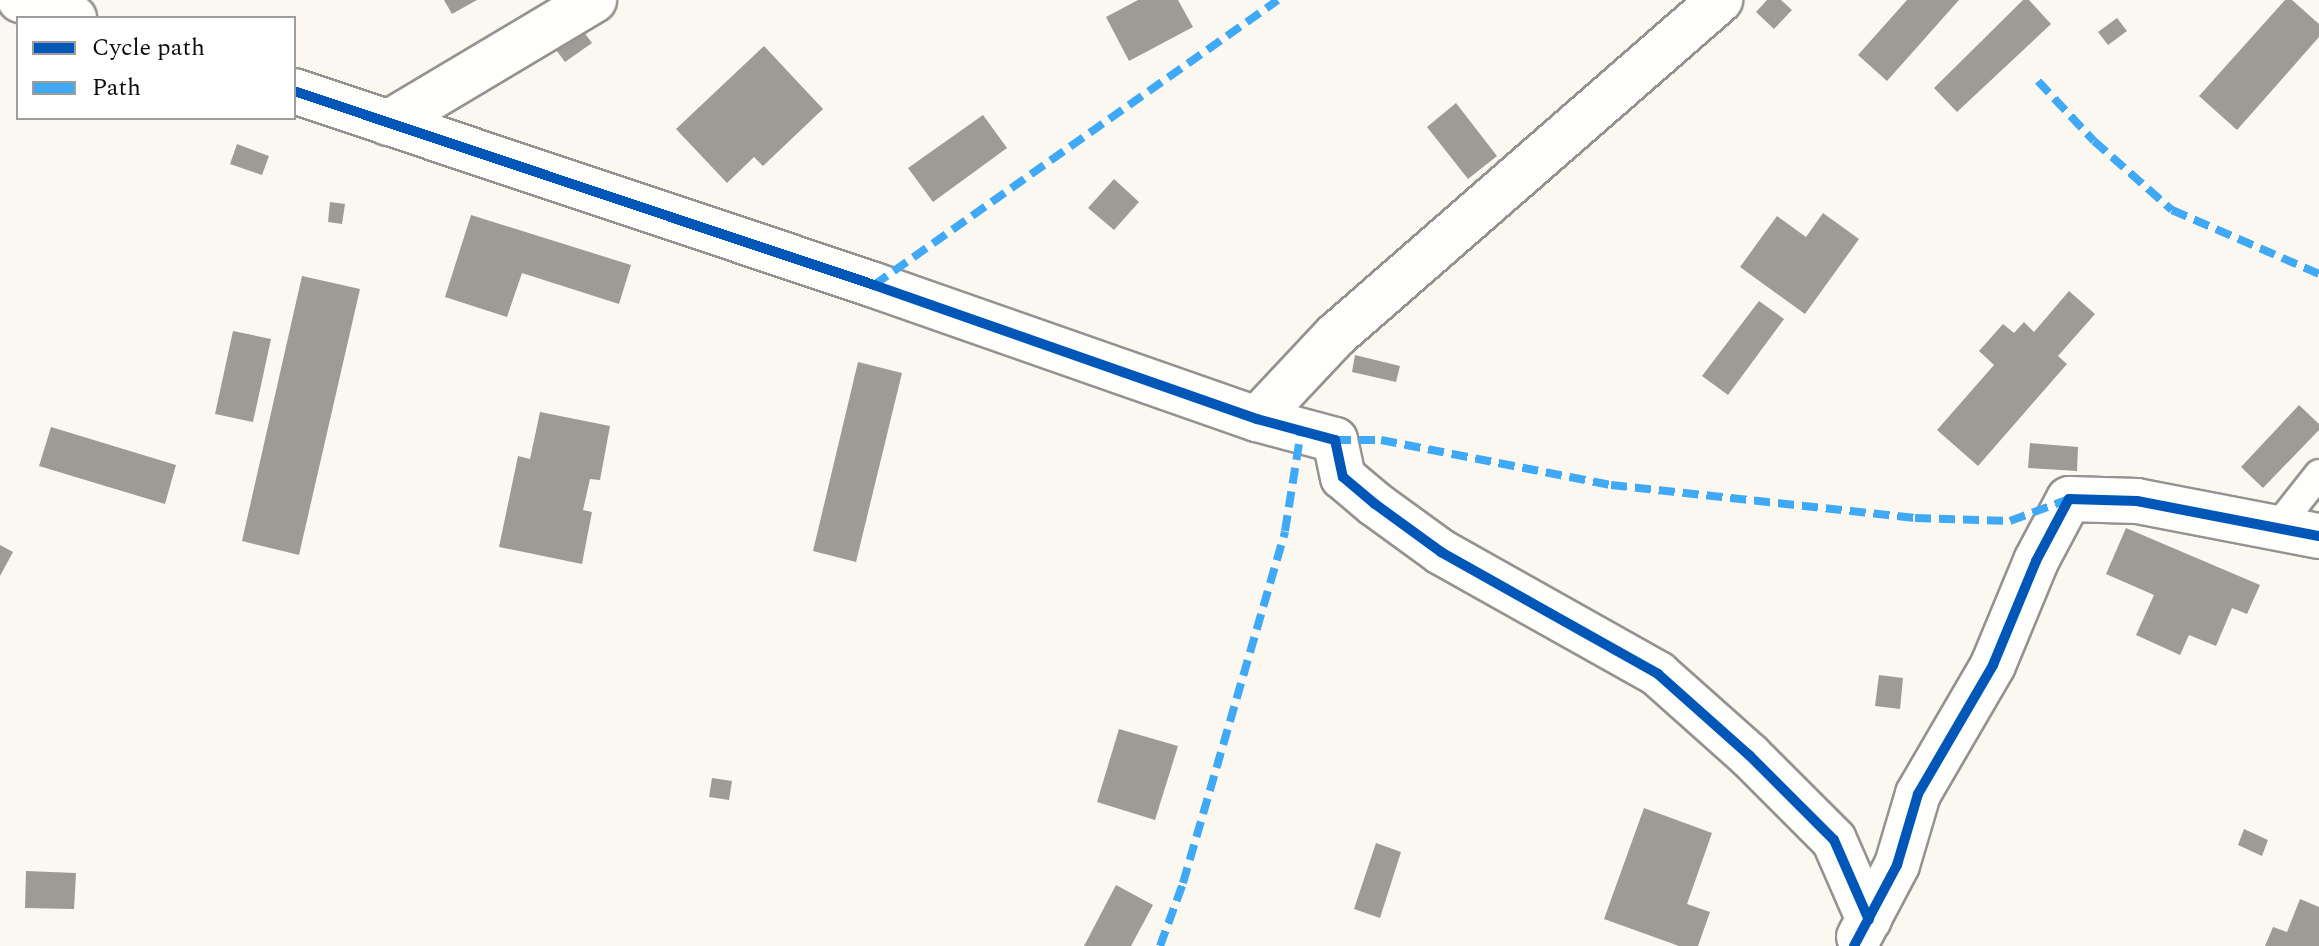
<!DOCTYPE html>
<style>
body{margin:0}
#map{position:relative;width:2319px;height:946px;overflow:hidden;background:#fbf8f1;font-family:Spectral,serif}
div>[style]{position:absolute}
.building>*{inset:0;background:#9e9b97}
.roads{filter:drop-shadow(2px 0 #949390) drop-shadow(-2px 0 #949390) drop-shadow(0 2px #949390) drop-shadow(0 -2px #949390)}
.service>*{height:28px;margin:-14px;padding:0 14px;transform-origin:14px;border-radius:14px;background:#fefefd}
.minor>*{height:44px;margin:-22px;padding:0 22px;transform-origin:22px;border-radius:22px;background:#fefefd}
.quiet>*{height:8px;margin-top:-4px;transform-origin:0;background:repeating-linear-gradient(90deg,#3fa9f5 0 16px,transparent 0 24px)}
.cycleway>*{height:10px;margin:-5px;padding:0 5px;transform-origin:5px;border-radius:5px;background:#0057b8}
span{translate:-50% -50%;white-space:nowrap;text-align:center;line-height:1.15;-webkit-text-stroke:8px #fff;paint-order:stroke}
.legend{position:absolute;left:16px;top:16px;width:280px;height:104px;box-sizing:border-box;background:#fff;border:2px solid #9e9e9e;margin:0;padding:10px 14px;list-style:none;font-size:24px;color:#0d0d0d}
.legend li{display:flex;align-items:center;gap:16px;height:40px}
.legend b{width:40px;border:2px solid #9e9e9e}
</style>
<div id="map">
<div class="building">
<div style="clip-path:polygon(444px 0,477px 0,452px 14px)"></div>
<div style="clip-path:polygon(1138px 0,1178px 0,1193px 27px,1129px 61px,1106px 17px)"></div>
<div style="clip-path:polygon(1767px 0,1781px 0,1792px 10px,1774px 29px,1756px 12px)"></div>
<div style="clip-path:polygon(1907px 0,1959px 0,1887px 81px,1858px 55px)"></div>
<div style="clip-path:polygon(2023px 0,2029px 0,2051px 24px,1957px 112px,1934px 88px)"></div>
<div style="clip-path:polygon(2285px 0,2292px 0,2319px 24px,2319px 37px,2237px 130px,2199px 96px)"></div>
<div style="clip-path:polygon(2117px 18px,2127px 31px,2108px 45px,2098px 32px)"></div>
<div style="clip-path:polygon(578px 24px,592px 43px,565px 62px,551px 43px)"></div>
<div style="clip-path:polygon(764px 46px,823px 109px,763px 166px,754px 157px,727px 183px,676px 129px)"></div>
<div style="clip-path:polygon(1456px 103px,1497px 156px,1468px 179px,1427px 127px)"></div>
<div style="clip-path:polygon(983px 115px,1007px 148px,933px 202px,908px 168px)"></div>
<div style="clip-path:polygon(237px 144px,269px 156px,262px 175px,230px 164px)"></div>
<div style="clip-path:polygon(1114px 179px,1139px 202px,1114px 230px,1088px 208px)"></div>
<div style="clip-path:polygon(330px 202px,345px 204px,342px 224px,328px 222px)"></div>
<div style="clip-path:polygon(1823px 213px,1859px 239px,1805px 314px,1740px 267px,1777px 216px,1806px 237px)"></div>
<div style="clip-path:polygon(471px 215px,631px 265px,619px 304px,522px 273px,507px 317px,445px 297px)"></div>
<div style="clip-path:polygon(302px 276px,360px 289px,299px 555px,242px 541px)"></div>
<div style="clip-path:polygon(2069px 291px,2095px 314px,2058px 356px,2067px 364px,1978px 466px,1937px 430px,1994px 365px,1979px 351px,2003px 324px,2014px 333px,2024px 322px,2034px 332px)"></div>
<div style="clip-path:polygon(1759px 301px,1784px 319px,1728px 395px,1702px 376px)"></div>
<div style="clip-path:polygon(233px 331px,271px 339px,253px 422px,215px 414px)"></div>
<div style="clip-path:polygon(1355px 355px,1400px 366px,1396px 382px,1352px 372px)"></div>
<div style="clip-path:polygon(858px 362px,902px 373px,856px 562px,813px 551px)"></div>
<div style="clip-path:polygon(2299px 405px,2319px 424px,2319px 430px,2263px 488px,2241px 467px)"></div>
<div style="clip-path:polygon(540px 412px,610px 426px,600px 480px,590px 479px,583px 510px,592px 512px,582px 564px,499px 547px,518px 456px,530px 459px)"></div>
<div style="clip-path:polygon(51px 427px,176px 465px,165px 504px,39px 466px)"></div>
<div style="clip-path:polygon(2030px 443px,2078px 447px,2077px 471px,2028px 468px)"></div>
<div style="clip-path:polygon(2126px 528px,2260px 585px,2247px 614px,2232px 608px,2216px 646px,2189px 635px,2180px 655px,2136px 635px,2154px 595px,2106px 574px)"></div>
<div style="clip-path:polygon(0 545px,13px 552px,0 576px)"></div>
<div style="clip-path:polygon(1879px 675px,1903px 678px,1900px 709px,1875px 706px)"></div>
<div style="clip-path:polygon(1119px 729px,1178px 746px,1155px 820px,1097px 802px)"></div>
<div style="clip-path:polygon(712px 778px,732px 781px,729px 800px,709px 797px)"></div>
<div style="clip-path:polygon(1644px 808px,1712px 833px,1687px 904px,1710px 912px,1698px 946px,1679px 946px,1604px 919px)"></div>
<div style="clip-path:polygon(2244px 829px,2268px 840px,2262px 856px,2238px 845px)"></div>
<div style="clip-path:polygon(1376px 843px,1401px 852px,1380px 918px,1354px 909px)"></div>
<div style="clip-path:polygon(26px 871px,76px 873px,74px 909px,25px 908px)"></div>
<div style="clip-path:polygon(1116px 885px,1153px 905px,1131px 946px,1084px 946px)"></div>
<div style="clip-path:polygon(2300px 899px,2319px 907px,2319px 946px,2265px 946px,2273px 927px,2287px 932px)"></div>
</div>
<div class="roads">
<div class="service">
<div style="left:2278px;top:526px;width:66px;rotate:-51.7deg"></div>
</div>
<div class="minor">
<div style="left:20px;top:0;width:57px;rotate:18.4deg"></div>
<div style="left:294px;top:91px;width:612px;rotate:18.49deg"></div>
<div style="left:874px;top:285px;width:406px;rotate:19.3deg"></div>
<div style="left:1257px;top:419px;width:81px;rotate:15.1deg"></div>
<div style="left:1335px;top:440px;width:38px;rotate:78deg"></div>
<div style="left:1343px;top:477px;width:42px;rotate:40.2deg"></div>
<div style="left:1375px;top:504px;width:82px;rotate:36deg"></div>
<div style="left:1441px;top:552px;width:249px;rotate:29.3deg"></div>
<div style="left:1658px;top:674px;width:122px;rotate:41.7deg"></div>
<div style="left:1749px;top:755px;width:120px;rotate:45deg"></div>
<div style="left:1834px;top:840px;width:87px;rotate:66.4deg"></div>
<div style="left:388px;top:123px;width:240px;rotate:-30.8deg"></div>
<div style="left:1257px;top:419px;width:115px;rotate:-46.8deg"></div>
<div style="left:1336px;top:335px;width:510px;rotate:-41.1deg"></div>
<div style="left:1859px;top:937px;width:81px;rotate:-62.2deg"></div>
<div style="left:1897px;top:865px;width:74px;rotate:-73.5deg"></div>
<div style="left:1918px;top:794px;width:149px;rotate:-59.8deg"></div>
<div style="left:1993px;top:665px;width:113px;rotate:-67.5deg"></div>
<div style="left:2036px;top:561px;width:70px;rotate:-62deg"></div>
<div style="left:2069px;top:499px;width:68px;rotate:1.7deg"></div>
<div style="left:2137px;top:501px;width:185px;rotate:10.9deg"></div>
</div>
</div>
<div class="quiet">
<div style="left:2038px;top:81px;width:82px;rotate:47deg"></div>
<div style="left:2094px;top:141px;width:104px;rotate:41.5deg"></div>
<div style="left:2172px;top:210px;width:160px;rotate:23.5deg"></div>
<div style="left:874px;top:285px;width:494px;rotate:-35.2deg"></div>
<div style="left:1335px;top:440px;width:46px"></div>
<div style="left:1381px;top:440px;width:234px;rotate:11.1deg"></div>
<div style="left:1611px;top:485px;width:306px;rotate:6.2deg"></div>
<div style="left:1915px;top:518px;width:95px;rotate:1.8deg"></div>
<div style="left:2010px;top:521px;width:63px;rotate:-20.4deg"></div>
<div style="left:1160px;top:946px;width:67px;rotate:-69.9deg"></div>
<div style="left:1183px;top:883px;width:366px;rotate:-73.8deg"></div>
<div style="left:1285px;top:531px;width:101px;rotate:-80.9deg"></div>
</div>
<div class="cycleway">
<div style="left:294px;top:91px;width:612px;rotate:18.49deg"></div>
<div style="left:874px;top:285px;width:406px;rotate:19.3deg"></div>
<div style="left:1257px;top:419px;width:81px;rotate:15.1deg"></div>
<div style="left:1335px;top:440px;width:38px;rotate:78deg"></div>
<div style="left:1343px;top:477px;width:42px;rotate:40.2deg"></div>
<div style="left:1375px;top:504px;width:82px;rotate:36deg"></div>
<div style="left:1441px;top:552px;width:249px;rotate:29.3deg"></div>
<div style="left:1658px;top:674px;width:122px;rotate:41.7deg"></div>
<div style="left:1749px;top:755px;width:120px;rotate:45deg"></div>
<div style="left:1834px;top:840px;width:87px;rotate:66.4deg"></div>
<div style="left:1854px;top:946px;width:92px;rotate:-62deg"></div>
<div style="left:1897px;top:865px;width:74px;rotate:-73.5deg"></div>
<div style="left:1918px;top:794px;width:149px;rotate:-59.8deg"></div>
<div style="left:1993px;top:665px;width:113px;rotate:-67.5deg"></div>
<div style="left:2036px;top:561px;width:70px;rotate:-62deg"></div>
<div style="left:2069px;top:499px;width:68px;rotate:1.7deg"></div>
<div style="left:2137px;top:501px;width:185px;rotate:10.9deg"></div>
</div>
<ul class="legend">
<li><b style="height:10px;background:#0057b8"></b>Cycle path</li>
<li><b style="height:10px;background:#3fa9f5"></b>Path</li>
</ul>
</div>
